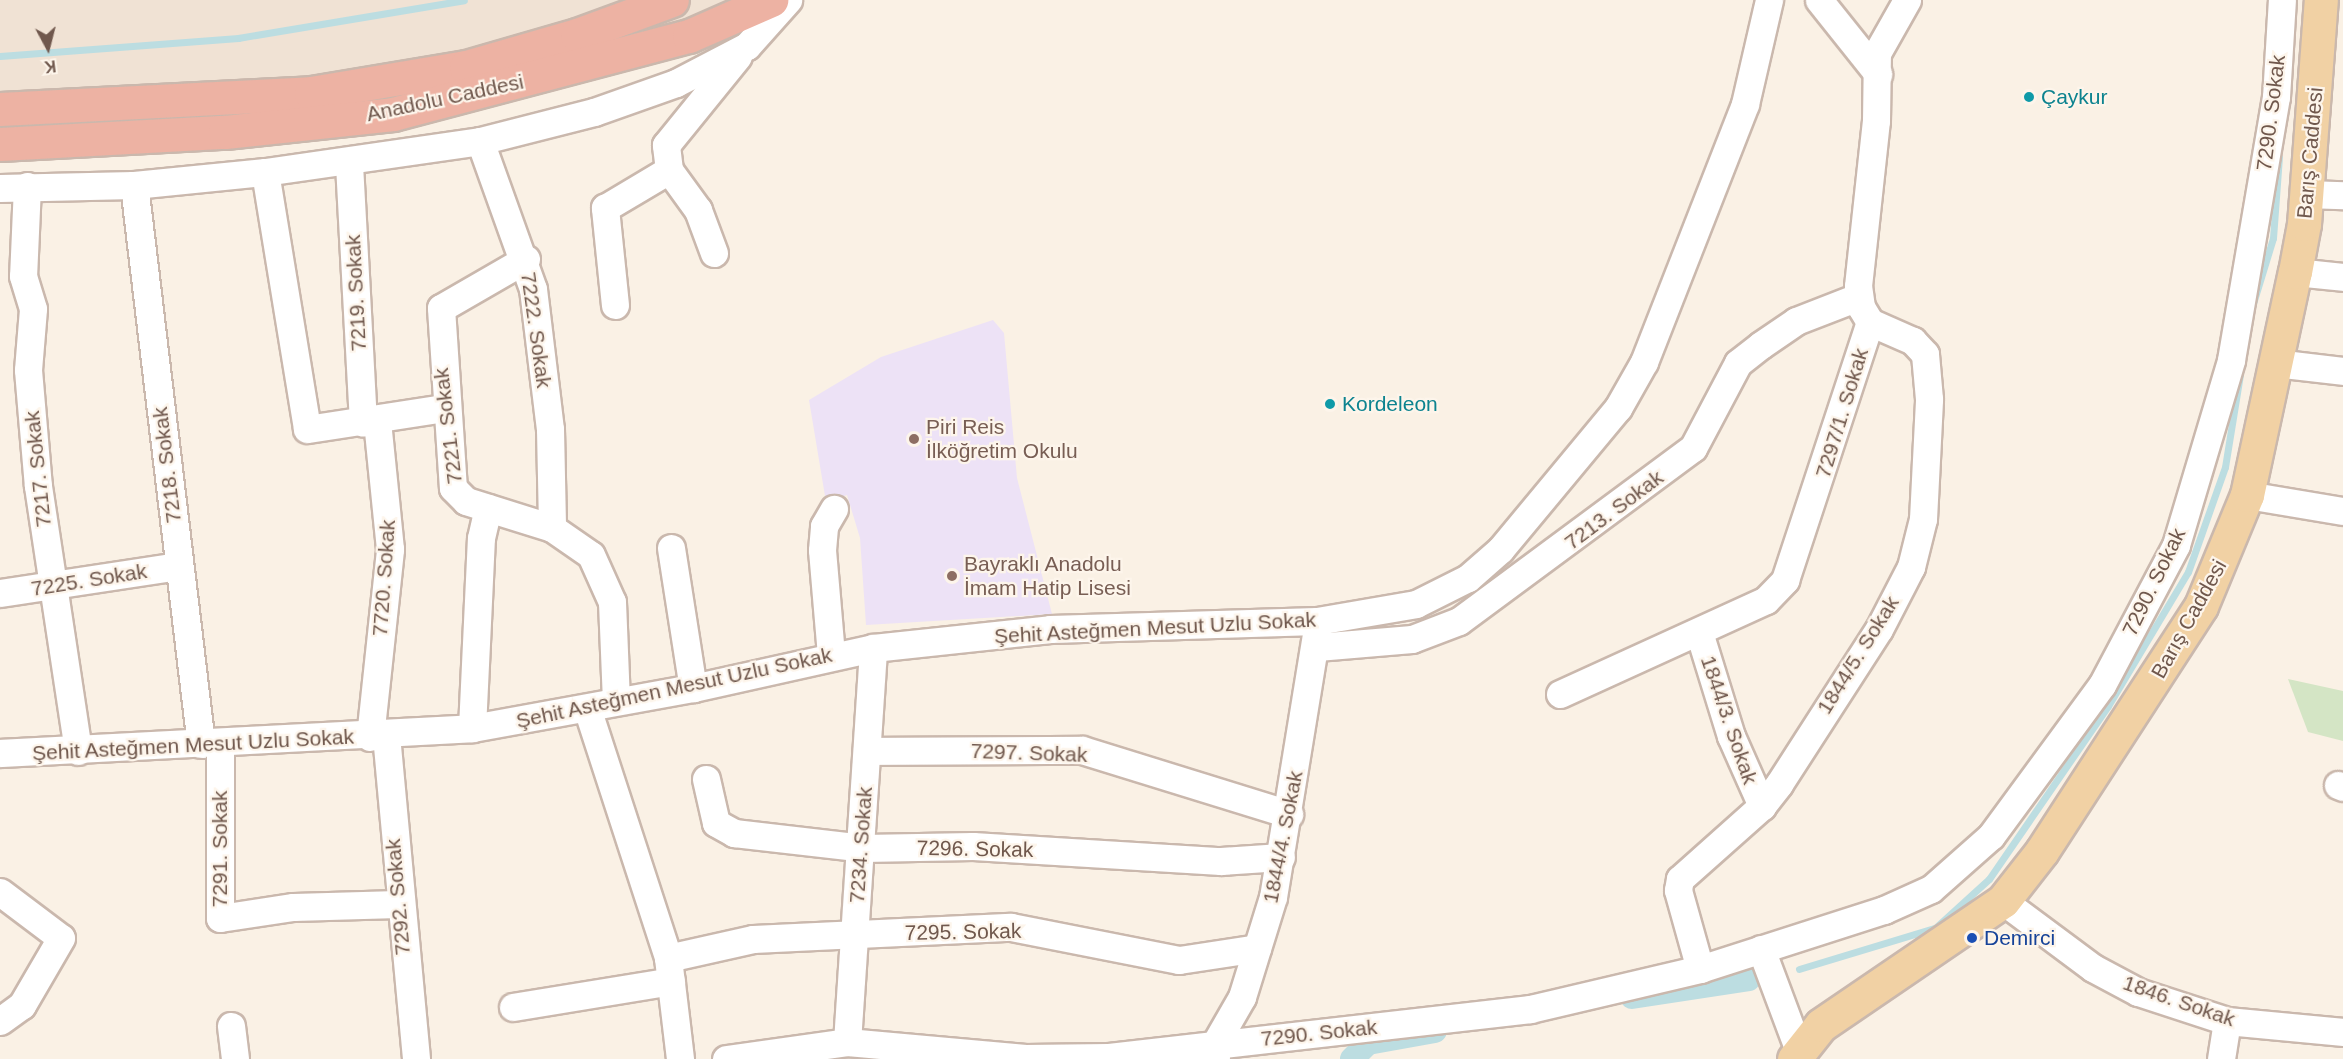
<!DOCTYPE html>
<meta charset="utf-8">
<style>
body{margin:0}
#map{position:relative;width:2343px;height:1059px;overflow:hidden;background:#faf1e5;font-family:Helvetica,sans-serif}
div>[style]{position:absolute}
.residential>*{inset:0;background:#f0e2d4}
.education>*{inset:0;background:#ede2f6}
.green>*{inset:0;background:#d4e5c5}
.stream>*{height:7px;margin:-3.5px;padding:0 3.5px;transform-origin:3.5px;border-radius:3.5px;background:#bcdde1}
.canal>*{height:24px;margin:-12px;padding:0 12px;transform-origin:12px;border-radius:12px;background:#bcdde1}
.roads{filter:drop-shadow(2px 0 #cab8ad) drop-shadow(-2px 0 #cab8ad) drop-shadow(0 2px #cab8ad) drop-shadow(0 -2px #cab8ad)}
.minor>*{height:27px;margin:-13.5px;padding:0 13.5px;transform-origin:13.5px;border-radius:13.5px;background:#fff}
.major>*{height:33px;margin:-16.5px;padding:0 16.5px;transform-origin:16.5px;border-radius:16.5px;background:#f1d1a4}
.highway>*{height:33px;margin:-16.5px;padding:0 16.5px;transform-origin:16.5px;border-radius:16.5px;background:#edb2a3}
.dots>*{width:16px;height:16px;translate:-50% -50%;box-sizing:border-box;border:3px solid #fdf5eb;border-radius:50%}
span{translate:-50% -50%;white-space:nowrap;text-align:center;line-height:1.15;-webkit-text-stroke:4.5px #fdf5eb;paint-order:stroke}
.culture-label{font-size:21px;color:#0d838f}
.left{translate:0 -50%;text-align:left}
.street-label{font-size:21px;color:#70584d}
.education-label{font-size:21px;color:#785e54}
.transit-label{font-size:21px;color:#164399}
.north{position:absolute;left:18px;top:18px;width:60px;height:60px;-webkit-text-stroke:4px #fdf5eb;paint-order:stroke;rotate:173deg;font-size:16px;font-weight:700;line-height:24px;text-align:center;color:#70584d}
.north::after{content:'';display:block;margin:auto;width:21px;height:27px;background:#70584d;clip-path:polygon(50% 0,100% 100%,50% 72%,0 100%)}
</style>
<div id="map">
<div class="residential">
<div style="clip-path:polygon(0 0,754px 0,600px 72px,0 111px)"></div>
</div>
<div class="education">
<div style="clip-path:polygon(993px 320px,1004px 333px,1017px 478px,1052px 614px,866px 625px,860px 538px,847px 495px,826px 502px,809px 400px,881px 357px)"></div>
</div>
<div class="green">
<div style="clip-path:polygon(2288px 679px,2343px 691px,2343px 741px,2308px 732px)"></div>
</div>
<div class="stream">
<div style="left:0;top:56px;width:239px;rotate:-4.3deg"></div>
<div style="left:238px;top:38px;width:229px;rotate:-9.5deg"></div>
<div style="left:2251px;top:310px;width:75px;rotate:-73deg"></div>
<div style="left:2273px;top:238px;width:81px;rotate:-85.8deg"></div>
<div style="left:1799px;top:969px;width:142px;rotate:-16.8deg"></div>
<div style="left:1935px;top:928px;width:73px;rotate:-42.2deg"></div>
<div style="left:1989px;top:879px;width:210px;rotate:-55.5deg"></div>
<div style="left:2108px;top:706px;width:156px;rotate:-59.2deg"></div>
<div style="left:2188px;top:572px;width:111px;rotate:-70.6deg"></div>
<div style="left:2225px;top:467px;width:94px;rotate:-80.8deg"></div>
</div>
<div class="canal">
<div style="left:1632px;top:997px;width:118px;rotate:-8.7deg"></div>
<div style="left:1352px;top:1059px;width:23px;rotate:-45deg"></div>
<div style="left:1368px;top:1043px;width:68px;rotate:-10.2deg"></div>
</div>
<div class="roads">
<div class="minor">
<div style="left:1819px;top:0;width:95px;rotate:51.4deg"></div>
<div style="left:480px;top:141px;width:157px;rotate:70.3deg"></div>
<div style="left:533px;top:289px;width:141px;rotate:83.1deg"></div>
<div style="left:550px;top:429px;width:99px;rotate:88.8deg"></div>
<div style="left:349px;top:164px;width:259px;rotate:86.9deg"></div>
<div style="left:265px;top:172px;width:260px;rotate:80.7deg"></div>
<div style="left:307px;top:429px;width:139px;rotate:-8.7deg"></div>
<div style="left:134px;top:185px;width:563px;rotate:83.17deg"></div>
<div style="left:27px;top:186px;width:90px;rotate:92.5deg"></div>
<div style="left:23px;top:276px;width:34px;rotate:73deg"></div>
<div style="left:33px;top:309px;width:61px;rotate:94.7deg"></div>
<div style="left:28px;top:370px;width:116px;rotate:85.1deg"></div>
<div style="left:38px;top:486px;width:268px;rotate:81.4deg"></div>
<div style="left:0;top:188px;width:134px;rotate:-1.3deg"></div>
<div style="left:134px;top:185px;width:132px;rotate:-5.7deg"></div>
<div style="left:265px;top:172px;width:217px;rotate:-8.2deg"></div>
<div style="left:480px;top:141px;width:118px;rotate:-14.3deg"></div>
<div style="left:594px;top:112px;width:87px;rotate:-19.5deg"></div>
<div style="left:676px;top:83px;width:80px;rotate:-27.5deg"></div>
<div style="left:747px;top:46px;width:62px;rotate:-48.3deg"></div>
<div style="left:2306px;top:194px;width:37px;rotate:2deg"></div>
<div style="left:714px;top:253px;width:46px;rotate:-110.4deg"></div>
<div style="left:698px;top:210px;width:49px;rotate:-125.9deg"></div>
<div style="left:669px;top:170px;width:25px;rotate:-97deg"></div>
<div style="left:666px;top:145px;width:114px;rotate:-51deg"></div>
<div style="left:526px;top:259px;width:98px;rotate:150deg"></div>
<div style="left:441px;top:308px;width:180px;rotate:86.2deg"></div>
<div style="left:453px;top:488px;width:18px;rotate:45deg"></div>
<div style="left:466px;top:501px;width:90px;rotate:17.4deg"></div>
<div style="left:552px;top:528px;width:47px;rotate:34.7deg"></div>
<div style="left:591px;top:555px;width:51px;rotate:65.9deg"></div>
<div style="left:612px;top:602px;width:99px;rotate:87.7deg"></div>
<div style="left:2295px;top:272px;width:48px;rotate:5.9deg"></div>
<div style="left:615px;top:305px;width:98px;rotate:-95.9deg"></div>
<div style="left:605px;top:208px;width:74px;rotate:-30.7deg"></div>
<div style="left:2275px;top:363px;width:68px;rotate:6.7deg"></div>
<div style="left:2247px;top:495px;width:97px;rotate:9.5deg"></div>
<div style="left:671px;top:548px;width:142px;rotate:81.1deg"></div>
<div style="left:0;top:593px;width:181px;rotate:-8.6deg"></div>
<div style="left:1699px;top:632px;width:109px;rotate:72.9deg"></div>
<div style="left:1731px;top:736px;width:77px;rotate:66.1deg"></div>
<div style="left:1317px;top:647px;width:95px;rotate:-4.8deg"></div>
<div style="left:1412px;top:639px;width:50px;rotate:-21deg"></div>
<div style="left:1459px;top:621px;width:291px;rotate:-36.5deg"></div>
<div style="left:1693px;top:448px;width:96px;rotate:-62.1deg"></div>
<div style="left:1738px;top:363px;width:29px;rotate:-38deg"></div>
<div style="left:1761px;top:345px;width:42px;rotate:-34.4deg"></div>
<div style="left:1796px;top:321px;width:66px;rotate:-21.2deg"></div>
<div style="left:831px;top:655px;width:105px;rotate:-94.9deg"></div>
<div style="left:822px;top:550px;width:24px;rotate:-85deg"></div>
<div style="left:824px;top:526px;width:20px;rotate:-60deg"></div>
<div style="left:1560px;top:694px;width:226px;rotate:-24.5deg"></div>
<div style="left:1766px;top:600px;width:28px;rotate:-46deg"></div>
<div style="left:1785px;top:580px;width:272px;rotate:-71.8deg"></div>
<div style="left:1870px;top:322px;width:17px;rotate:-121deg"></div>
<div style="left:1861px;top:307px;width:21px;rotate:-98deg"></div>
<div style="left:1858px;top:286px;width:166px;rotate:-83.8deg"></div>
<div style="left:1876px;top:121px;width:68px;rotate:-89.2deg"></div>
<div style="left:1877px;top:53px;width:61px;rotate:-60.5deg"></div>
<div style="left:587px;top:708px;width:263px;rotate:72deg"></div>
<div style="left:668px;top:958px;width:102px;rotate:83.2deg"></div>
<div style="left:472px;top:728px;width:190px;rotate:-87.3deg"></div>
<div style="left:481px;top:538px;width:31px;rotate:-77deg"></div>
<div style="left:386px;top:735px;width:325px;rotate:84.7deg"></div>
<div style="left:370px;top:737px;width:189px;rotate:-83.9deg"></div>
<div style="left:390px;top:549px;width:130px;rotate:-95.8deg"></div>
<div style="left:220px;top:745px;width:173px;rotate:90deg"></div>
<div style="left:220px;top:918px;width:74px;rotate:-8.6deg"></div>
<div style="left:293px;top:907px;width:105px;rotate:-1.6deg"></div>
<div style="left:868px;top:751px;width:214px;rotate:-0.3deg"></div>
<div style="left:1082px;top:750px;width:217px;rotate:17.2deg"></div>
<div style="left:0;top:753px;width:473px;rotate:-3deg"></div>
<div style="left:472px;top:728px;width:225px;rotate:-10.3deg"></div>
<div style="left:693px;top:688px;width:184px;rotate:-12.5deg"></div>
<div style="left:873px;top:648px;width:178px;rotate:-6.1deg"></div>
<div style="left:1050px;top:629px;width:267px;rotate:-1.7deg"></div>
<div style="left:1317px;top:621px;width:100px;rotate:-9.7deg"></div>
<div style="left:1416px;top:604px;width:58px;rotate:-26.6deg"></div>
<div style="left:1468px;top:578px;width:43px;rotate:-41.2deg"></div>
<div style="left:1500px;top:550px;width:185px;rotate:-50.3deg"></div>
<div style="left:1618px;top:408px;width:53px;rotate:-60.5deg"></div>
<div style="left:1644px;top:362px;width:277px;rotate:-68.6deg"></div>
<div style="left:1745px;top:104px;width:107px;rotate:-77deg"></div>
<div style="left:706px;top:779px;width:45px;rotate:77.2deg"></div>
<div style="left:716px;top:823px;width:21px;rotate:29deg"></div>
<div style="left:734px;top:833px;width:130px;rotate:6.6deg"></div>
<div style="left:863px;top:848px;width:110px;rotate:-1deg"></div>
<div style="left:973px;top:846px;width:248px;rotate:3.5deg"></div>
<div style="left:1221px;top:861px;width:60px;rotate:-3.8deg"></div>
<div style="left:2338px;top:785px;width:5px;rotate:22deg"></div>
<div style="left:0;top:892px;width:76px;rotate:37deg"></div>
<div style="left:61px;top:938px;width:78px;rotate:120.2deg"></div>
<div style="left:22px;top:1005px;width:27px;rotate:144deg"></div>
<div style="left:2003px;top:901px;width:112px;rotate:36.7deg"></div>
<div style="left:2093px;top:968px;width:51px;rotate:28.1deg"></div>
<div style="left:2138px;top:992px;width:94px;rotate:18deg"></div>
<div style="left:2227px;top:1021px;width:117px;rotate:5.4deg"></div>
<div style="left:1761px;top:949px;width:106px;rotate:69.5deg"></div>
<div style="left:668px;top:958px;width:87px;rotate:-12.6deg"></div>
<div style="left:753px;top:939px;width:258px;rotate:-2.7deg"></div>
<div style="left:1011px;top:927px;width:171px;rotate:11.1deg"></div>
<div style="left:1179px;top:960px;width:79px;rotate:-8.7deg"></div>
<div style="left:1700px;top:969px;width:82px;rotate:-105.6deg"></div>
<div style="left:1678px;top:890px;width:11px;rotate:-80deg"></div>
<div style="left:1680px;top:879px;width:110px;rotate:-41.7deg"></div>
<div style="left:1762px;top:806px;width:28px;rotate:-52deg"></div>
<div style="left:1779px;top:784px;width:184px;rotate:-57.2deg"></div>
<div style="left:1879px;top:629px;width:70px;rotate:-62.7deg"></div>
<div style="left:1911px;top:567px;width:49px;rotate:-76deg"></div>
<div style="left:1923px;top:519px;width:120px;rotate:-87.1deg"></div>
<div style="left:1929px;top:399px;width:45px;rotate:-95.1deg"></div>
<div style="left:1925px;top:354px;width:18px;rotate:-133deg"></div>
<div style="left:1913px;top:341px;width:47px;rotate:-156.2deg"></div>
<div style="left:513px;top:1007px;width:160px;rotate:-9.3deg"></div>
<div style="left:231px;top:1026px;width:33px;rotate:83deg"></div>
<div style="left:847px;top:1042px;width:395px;rotate:-86.2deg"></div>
<div style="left:1216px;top:1057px;width:13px;rotate:-94deg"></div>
<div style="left:1215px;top:1044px;width:54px;rotate:-60.1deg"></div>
<div style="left:1242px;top:997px;width:105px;rotate:-72.8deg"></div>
<div style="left:1273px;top:897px;width:273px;rotate:-80.7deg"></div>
<div style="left:726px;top:1059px;width:122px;rotate:-8deg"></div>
<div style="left:847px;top:1042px;width:179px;rotate:5.1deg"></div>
<div style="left:1025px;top:1058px;width:84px;rotate:-0.7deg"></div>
<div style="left:1109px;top:1057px;width:424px;rotate:-6.5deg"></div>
<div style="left:1530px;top:1009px;width:175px;rotate:-13.2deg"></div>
<div style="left:1700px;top:969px;width:193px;rotate:-17.8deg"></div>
<div style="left:1884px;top:910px;width:51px;rotate:-24.1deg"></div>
<div style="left:1931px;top:889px;width:80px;rotate:-41.5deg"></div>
<div style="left:1991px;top:836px;width:187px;rotate:-53.7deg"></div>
<div style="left:2102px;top:685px;width:158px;rotate:-62.1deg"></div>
<div style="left:2176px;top:545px;width:193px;rotate:-73.4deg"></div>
<div style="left:2231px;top:360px;width:267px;rotate:-80.3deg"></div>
<div style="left:2276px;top:97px;width:97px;rotate:-86.5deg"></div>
<div style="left:2221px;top:1059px;width:38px;rotate:-81deg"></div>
</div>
<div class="major">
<div style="left:1794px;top:1059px;width:43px;rotate:-51.5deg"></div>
<div style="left:1821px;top:1025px;width:220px;rotate:-34.3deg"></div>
<div style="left:2003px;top:901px;width:63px;rotate:-52deg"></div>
<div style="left:2042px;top:851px;width:292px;rotate:-57deg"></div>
<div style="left:2201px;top:606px;width:120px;rotate:-67.5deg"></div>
<div style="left:2247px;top:495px;width:228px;rotate:-77.9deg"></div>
<div style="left:2295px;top:272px;width:49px;rotate:-79.4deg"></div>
<div style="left:2304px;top:224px;width:225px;rotate:-85.7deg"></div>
</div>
<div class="highway">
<div style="left:0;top:109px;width:311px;rotate:-2.9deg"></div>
<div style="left:311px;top:93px;width:157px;rotate:-9.5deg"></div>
<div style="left:466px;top:67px;width:116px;rotate:-16.1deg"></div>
<div style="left:577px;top:35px;width:101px;rotate:-20.2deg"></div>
<div style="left:0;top:144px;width:225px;rotate:-3.1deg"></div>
<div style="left:225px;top:132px;width:169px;rotate:-6.1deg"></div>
<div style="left:393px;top:114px;width:306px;rotate:-14.8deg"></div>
<div style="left:689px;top:36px;width:90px;rotate:-23.7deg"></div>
</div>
</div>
<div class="dots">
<div style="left:2029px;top:97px;background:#0f9aa8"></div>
<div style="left:1330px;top:404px;background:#0f9aa8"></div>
<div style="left:914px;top:439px;background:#8d6e63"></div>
<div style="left:952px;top:576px;background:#8d6e63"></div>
<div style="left:1972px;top:938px;background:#1a4fb4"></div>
</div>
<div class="culture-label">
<span class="left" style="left:2041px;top:97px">Çaykur</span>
<span class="left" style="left:1342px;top:404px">Kordeleon</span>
</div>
<div class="street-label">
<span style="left:445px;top:98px;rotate:-12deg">Anadolu Caddesi</span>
<span style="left:2271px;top:113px;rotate:-83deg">7290. Sokak</span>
<span style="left:2310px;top:153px;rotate:-85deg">Barış Caddesi</span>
<span style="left:356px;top:293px;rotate:-93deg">7219. Sokak</span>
<span style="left:536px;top:330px;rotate:82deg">7222. Sokak</span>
<span style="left:1842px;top:413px;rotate:-73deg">7297/1. Sokak</span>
<span style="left:448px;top:426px;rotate:-97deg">7221. Sokak</span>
<span style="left:167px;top:465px;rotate:-97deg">7218. Sokak</span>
<span style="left:38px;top:469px;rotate:-96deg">7217. Sokak</span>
<span style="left:1614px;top:510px;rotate:-37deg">7213. Sokak</span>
<span style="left:384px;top:578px;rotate:-86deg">7720. Sokak</span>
<span style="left:89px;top:580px;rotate:-9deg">7225. Sokak</span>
<span style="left:2154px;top:582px;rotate:-64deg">7290. Sokak</span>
<span style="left:2189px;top:619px;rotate:-61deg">Barış Caddesi</span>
<span style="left:1155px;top:628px;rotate:-3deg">Şehit Asteğmen Mesut Uzlu Sokak</span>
<span style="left:1858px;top:655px;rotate:-58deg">1844/5. Sokak</span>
<span style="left:674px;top:688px;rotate:-12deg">Şehit Asteğmen Mesut Uzlu Sokak</span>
<span style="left:1729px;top:720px;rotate:71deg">1844/3. Sokak</span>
<span style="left:193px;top:745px;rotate:-3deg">Şehit Asteğmen Mesut Uzlu Sokak</span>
<span style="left:1029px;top:753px;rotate:2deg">7297. Sokak</span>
<span style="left:1283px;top:837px;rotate:-79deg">1844/4. Sokak</span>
<span style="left:861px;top:845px;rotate:-86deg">7234. Sokak</span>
<span style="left:220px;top:849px;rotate:-90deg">7291. Sokak</span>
<span style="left:975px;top:849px;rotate:1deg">7296. Sokak</span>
<span style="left:398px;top:897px;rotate:-95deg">7292. Sokak</span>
<span style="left:963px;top:932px;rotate:-1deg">7295. Sokak</span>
<span style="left:2179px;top:1001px;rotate:19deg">1846. Sokak</span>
<span style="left:1319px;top:1033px;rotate:-6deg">7290. Sokak</span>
</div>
<div class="education-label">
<span class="left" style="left:926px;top:439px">Piri Reis<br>İlköğretim Okulu</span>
<span class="left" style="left:964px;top:576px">Bayraklı Anadolu<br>İmam Hatip Lisesi</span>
</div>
<div class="transit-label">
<span class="left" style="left:1984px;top:938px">Demirci</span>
</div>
<div class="north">K</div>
</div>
